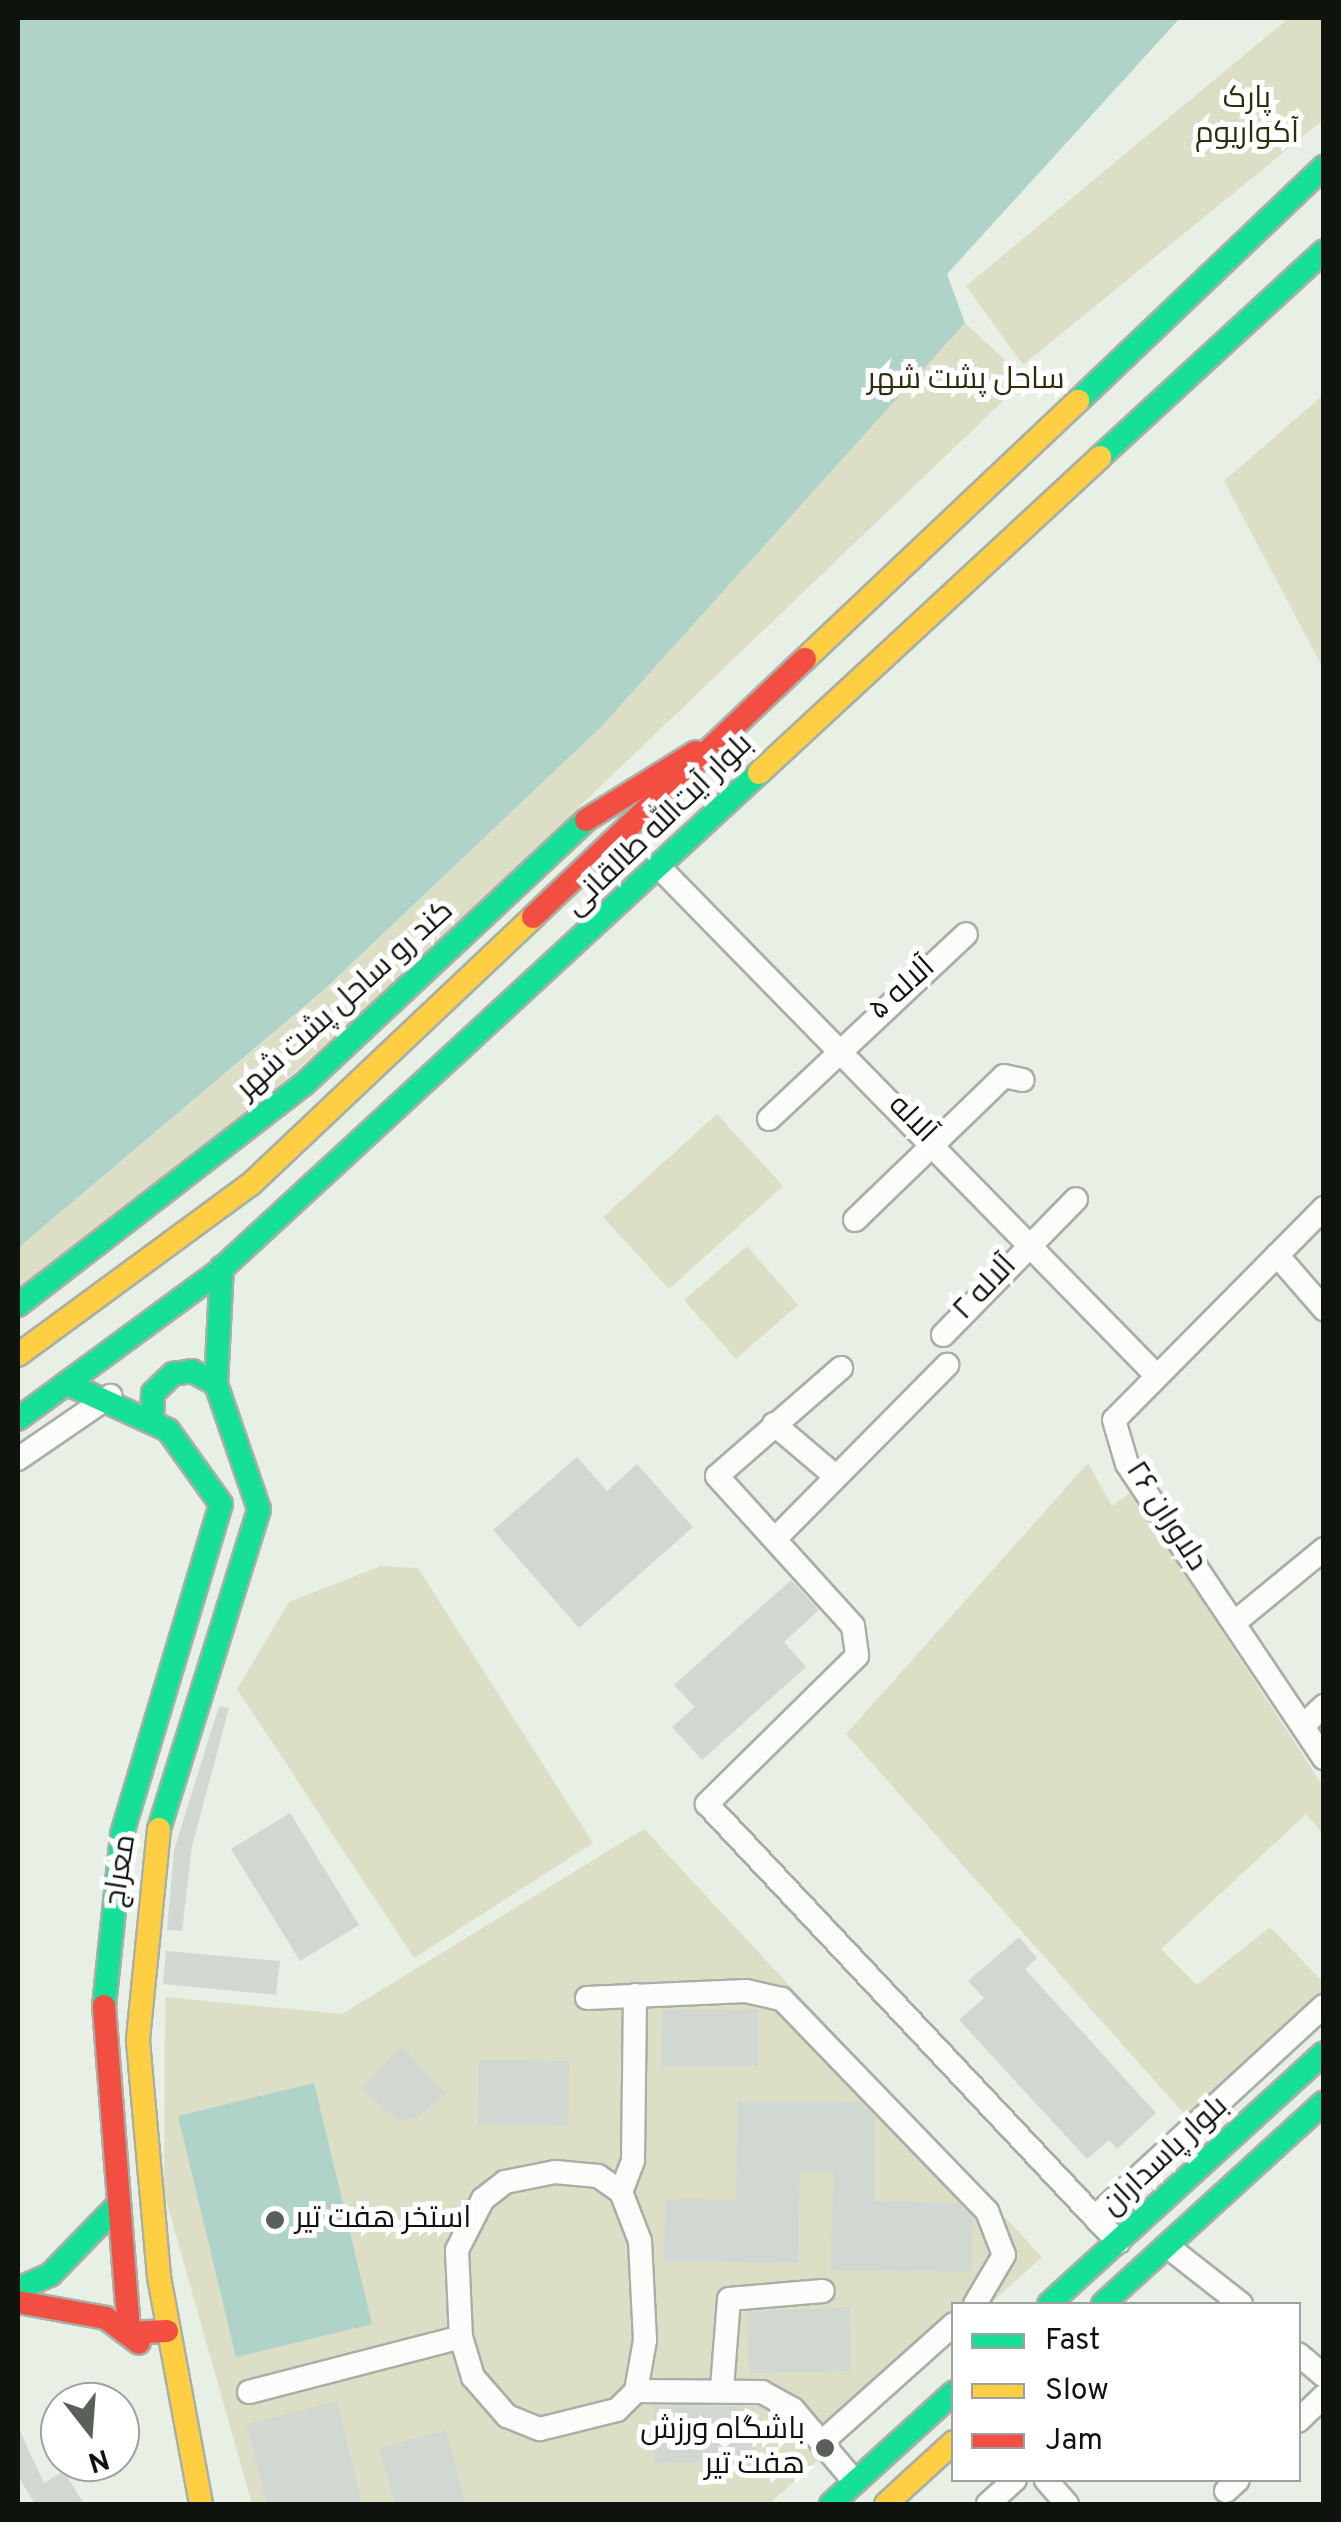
<!DOCTYPE html>
<meta charset="utf-8">
<style>
body{margin:0}
#map{position:relative;width:1341px;height:2522px;overflow:hidden;background:#e8f0e6;font-family:Overpass,Cairo,sans-serif}
div>[style]{position:absolute}
.green>*{inset:0;background:#dcdec6}
.water>*{inset:0;background:#afd2c9}
.building>*{inset:0;background:#d1d8d1}
.roads{filter:drop-shadow(2px 0 #a9afa7) drop-shadow(-2px 0 #a9afa7) drop-shadow(0 2px #a9afa7) drop-shadow(0 -2px #a9afa7)}
.street>*{height:22px;margin:-11px;padding:0 11px;transform-origin:11px;border-radius:11px;background:#fcfdfb}
.fast>*{height:22px;margin:-11px;padding:0 11px;transform-origin:11px;border-radius:11px;background:#16e098}
.slow>*{height:22px;margin:-11px;padding:0 11px;transform-origin:11px;border-radius:11px;background:#ffcf43}
.jam>*{height:22px;margin:-11px;padding:0 11px;transform-origin:11px;border-radius:11px;background:#f24e42}
.dots>*{width:28px;height:28px;translate:-50% -50%;box-sizing:border-box;border:5px solid #fff;border-radius:50%}
span{translate:-50% -50%;white-space:nowrap;text-align:center;line-height:1.15;-webkit-text-stroke:10px #fff;paint-order:stroke}
.park-label{font-size:30px;color:#2f2c0c}
.street-label{font-size:30px;color:#0e130d}
.poi-label{font-size:30px;color:#0e130d}
.left{translate:0 -50%;text-align:left}
.right{translate:-100% -50%;text-align:right}
.frame{position:absolute;inset:0;border:20px solid #0e130d;pointer-events:none}
.legend{position:absolute;left:951px;top:2302px;width:350px;height:180px;box-sizing:border-box;background:#fff;border:2px solid #9fa19e;margin:0;padding:12px 18px;list-style:none;font-size:30px;color:#0e130d}
.legend li{display:flex;align-items:center;gap:20px;height:50px}
.legend b{width:50px;border:2px solid #9fa19e}
.north{position:absolute;left:40px;top:2382px;width:100px;height:100px;box-sizing:border-box;background:#fff;border:2px solid #9fa19e;border-radius:50%;rotate:163deg;font-size:28px;font-weight:700;line-height:40px;text-align:center;color:#0e130d}
.north::after{content:'';display:block;margin:auto;width:35px;height:45px;background:#5a6059;clip-path:polygon(50% 0,100% 100%,50% 72%,0 100%)}
</style>
<div id="map">
<div class="green">
<div style="clip-path:polygon(1289px 18px,1323px 18px,1323px 120px,1023px 365px,966px 286px)"></div>
<div style="clip-path:polygon(965px 323px,1026px 379px,394px 984px,237px 1123px,18px 1288px,18px 1248px,324px 991px,601px 727px)"></div>
<div style="clip-path:polygon(1322px 396px,1324px 398px,1323px 668px,1224px 481px)"></div>
<div style="clip-path:polygon(717px 1114px,783px 1186px,669px 1289px,603px 1217px)"></div>
<div style="clip-path:polygon(747px 1246px,798px 1305px,736px 1359px,684px 1300px)"></div>
<div style="clip-path:polygon(1088px 1463px,1112px 1506px,1131px 1492px,1323px 1786px,1323px 1834px,1306px 1814px,1161px 1949px,1197px 1985px,1270px 1927px,1323px 1982px,1323px 2006px,1186px 2116px,846px 1734px)"></div>
<div style="clip-path:polygon(381px 1566px,418px 1568px,593px 1843px,414px 1958px,237px 1689px,289px 1602px)"></div>
<div style="clip-path:polygon(644px 1829px,1042px 2257px,990px 2304px,954px 2304px,953px 2338px,769px 2504px,252px 2504px,164px 2193px,165px 1997px,342px 2014px)"></div>
</div>
<div class="water">
<div style="clip-path:polygon(18px 18px,1180px 18px,947px 274px,965px 323px,601px 727px,324px 990px,18px 1248px)"></div>
<div style="clip-path:polygon(314px 2083px,372px 2324px,236px 2357px,178px 2116px)"></div>
</div>
<div class="building">
<div style="clip-path:polygon(577px 1457px,607px 1491px,637px 1464px,693px 1527px,579px 1628px,493px 1530px)"></div>
<div style="clip-path:polygon(791px 1580px,819px 1610px,784px 1642px,806px 1667px,702px 1760px,672px 1727px,695px 1707px,674px 1685px)"></div>
<div style="clip-path:polygon(219px 1706px,229px 1708px,192px 1846px,182px 1931px,167px 1930px,174px 1850px)"></div>
<div style="clip-path:polygon(290px 1813px,359px 1925px,300px 1961px,231px 1849px)"></div>
<div style="clip-path:polygon(1019px 1937px,1037px 1958px,1025px 1969px,1156px 2113px,1117px 2149px,1109px 2140px,1087px 2159px,959px 2020px,984px 1998px,968px 1981px)"></div>
<div style="clip-path:polygon(166px 1951px,280px 1961px,276px 1995px,163px 1984px)"></div>
<div style="clip-path:polygon(758px 2009px,758px 2066px,661px 2066px,662px 2010px)"></div>
<div style="clip-path:polygon(401px 2046px,447px 2094px,415px 2119px,397px 2120px,362px 2088px)"></div>
<div style="clip-path:polygon(479px 2060px,569px 2061px,568px 2126px,478px 2125px)"></div>
<div style="clip-path:polygon(737px 2101px,860px 2102px,875px 2117px,875px 2201px,958px 2203px,972px 2217px,971px 2272px,831px 2270px,833px 2173px,800px 2173px,798px 2263px,664px 2261px,665px 2199px,736px 2200px)"></div>
<div style="clip-path:polygon(850px 2307px,851px 2371px,749px 2373px,748px 2312px)"></div>
<div style="clip-path:polygon(337px 2401px,362px 2504px,267px 2504px,247px 2424px)"></div>
<div style="clip-path:polygon(654px 2406px,754px 2407px,755px 2461px,655px 2463px)"></div>
<div style="clip-path:polygon(18px 2427px,44px 2483px,64px 2471px,84px 2504px,35px 2504px,18px 2476px)"></div>
<div style="clip-path:polygon(446px 2430px,466px 2504px,395px 2504px,379px 2448px)"></div>
</div>
<div class="roads">
<div class="street">
<div style="left:661px;top:869px;width:709px;rotate:45.63deg"></div>
<div style="left:769px;top:1119px;width:270px;rotate:-43.2deg"></div>
<div style="left:1324px;top:1208px;width:298px;rotate:134.7deg"></div>
<div style="left:1114px;top:1420px;width:46px;rotate:73.5deg"></div>
<div style="left:1127px;top:1464px;width:354px;rotate:56.2deg"></div>
<div style="left:855px;top:1220px;width:207px;rotate:-44deg"></div>
<div style="left:1004px;top:1076px;width:19px;rotate:12deg"></div>
<div style="left:1277px;top:1255px;width:72px;rotate:49deg"></div>
<div style="left:943px;top:1335px;width:190px;rotate:-45.6deg"></div>
<div style="left:841px;top:1368px;width:164px;rotate:138.9deg"></div>
<div style="left:717px;top:1476px;width:202px;rotate:47.8deg"></div>
<div style="left:853px;top:1626px;width:30px;rotate:82deg"></div>
<div style="left:857px;top:1656px;width:211px;rotate:135.4deg"></div>
<div style="left:707px;top:1804px;width:601px;rotate:46.82deg"></div>
<div style="left:774px;top:1424px;width:79px;rotate:40.4deg"></div>
<div style="left:18px;top:1459px;width:112px;rotate:-34.4deg"></div>
<div style="left:775px;top:1539px;width:245px;rotate:-45.3deg"></div>
<div style="left:1234px;top:1623px;width:117px;rotate:-39.4deg"></div>
<div style="left:1303px;top:1726px;width:29px;rotate:-44deg"></div>
<div style="left:587px;top:1998px;width:159px;rotate:-2.5deg"></div>
<div style="left:746px;top:1991px;width:37px;rotate:13deg"></div>
<div style="left:782px;top:1999px;width:295px;rotate:46deg"></div>
<div style="left:987px;top:2211px;width:47px;rotate:68.9deg"></div>
<div style="left:1004px;top:2255px;width:57px;rotate:120.6deg"></div>
<div style="left:621px;top:2192px;width:34px;rotate:-69deg"></div>
<div style="left:633px;top:2160px;width:165px;rotate:-89.3deg"></div>
<div style="left:1095px;top:2217px;width:311px;rotate:-42.7deg"></div>
<div style="left:1167px;top:2246px;width:94px;rotate:38.1deg"></div>
<div style="left:1298px;top:2354px;width:34px;rotate:40deg"></div>
<div style="left:722px;top:2388px;width:89px;rotate:-85.5deg"></div>
<div style="left:729px;top:2299px;width:94px;rotate:-4.9deg"></div>
<div style="left:636px;top:2391px;width:126px;rotate:0.5deg"></div>
<div style="left:762px;top:2392px;width:35px;rotate:29deg"></div>
<div style="left:793px;top:2409px;width:96px;rotate:49.7deg"></div>
<div style="left:249px;top:2392px;width:219px;rotate:-14.5deg"></div>
<div style="left:461px;top:2337px;width:42px;rotate:73.3deg"></div>
<div style="left:473px;top:2377px;width:52px;rotate:48.9deg"></div>
<div style="left:507px;top:2416px;width:35px;rotate:22deg"></div>
<div style="left:540px;top:2429px;width:79px;rotate:-13.9deg"></div>
<div style="left:617px;top:2410px;width:27px;rotate:-45deg"></div>
<div style="left:636px;top:2391px;width:52px;rotate:-80deg"></div>
<div style="left:645px;top:2340px;width:99px;rotate:-92.9deg"></div>
<div style="left:640px;top:2241px;width:53px;rotate:-111.2deg"></div>
<div style="left:621px;top:2192px;width:28px;rotate:-145deg"></div>
<div style="left:598px;top:2176px;width:43px;rotate:-174.7deg"></div>
<div style="left:555px;top:2172px;width:51px;rotate:168.7deg"></div>
<div style="left:505px;top:2182px;width:28px;rotate:142deg"></div>
<div style="left:483px;top:2199px;width:57px;rotate:117deg"></div>
<div style="left:457px;top:2250px;width:87px;rotate:87.4deg"></div>
<div style="left:1298px;top:2421px;width:36px;rotate:-44deg"></div>
<div style="left:822px;top:2442px;width:177px;rotate:-41.8deg"></div>
<div style="left:1046px;top:2480px;width:32px;rotate:49deg"></div>
<div style="left:1226px;top:2491px;width:16px;rotate:-43deg"></div>
<div style="left:988px;top:2504px;width:36px;rotate:-42deg"></div>
</div>
<div class="fast">
<div style="left:1078px;top:401px;width:340px;rotate:-43.6deg"></div>
<div style="left:1100px;top:457px;width:304px;rotate:-42.6deg"></div>
<div style="left:18px;top:1305px;width:360px;rotate:-37.7deg"></div>
<div style="left:303px;top:1085px;width:388px;rotate:-43.1deg"></div>
<div style="left:68px;top:1384px;width:110px;rotate:24.7deg"></div>
<div style="left:168px;top:1430px;width:91px;rotate:54.4deg"></div>
<div style="left:221px;top:1504px;width:345px;rotate:106.7deg"></div>
<div style="left:122px;top:1835px;width:172px;rotate:96deg"></div>
<div style="left:18px;top:1419px;width:248px;rotate:-36.3deg"></div>
<div style="left:218px;top:1272px;width:736px;rotate:-42.69deg"></div>
<div style="left:152px;top:1420px;width:27px;rotate:-88deg"></div>
<div style="left:153px;top:1393px;width:28px;rotate:-44deg"></div>
<div style="left:173px;top:1374px;width:19px;rotate:-9deg"></div>
<div style="left:192px;top:1371px;width:27px;rotate:28deg"></div>
<div style="left:159px;top:1829px;width:335px;rotate:-72.6deg"></div>
<div style="left:259px;top:1509px;width:132px;rotate:-109deg"></div>
<div style="left:216px;top:1384px;width:117px;rotate:-87.1deg"></div>
<div style="left:18px;top:2289px;width:36px;rotate:-24deg"></div>
<div style="left:51px;top:2274px;width:91px;rotate:-45.9deg"></div>
<div style="left:1049px;top:2304px;width:372px;rotate:-42.4deg"></div>
<div style="left:1103px;top:2304px;width:299px;rotate:-42.4deg"></div>
<div style="left:831px;top:2504px;width:166px;rotate:-42.3deg"></div>
</div>
<div class="slow">
<div style="left:805px;top:659px;width:376px;rotate:-43.4deg"></div>
<div style="left:759px;top:773px;width:465px;rotate:-42.8deg"></div>
<div style="left:18px;top:1355px;width:289px;rotate:-36.3deg"></div>
<div style="left:251px;top:1184px;width:388px;rotate:-43.4deg"></div>
<div style="left:159px;top:1829px;width:213px;rotate:95.7deg"></div>
<div style="left:138px;top:2041px;width:237px;rotate:84.9deg"></div>
<div style="left:159px;top:2277px;width:231px;rotate:79.5deg"></div>
<div style="left:886px;top:2504px;width:92px;rotate:-42.4deg"></div>
</div>
<div class="jam">
<div style="left:586px;top:820px;width:129px;rotate:-31.7deg"></div>
<div style="left:533px;top:917px;width:375px;rotate:-43.5deg"></div>
<div style="left:104px;top:2006px;width:328px;rotate:85.6deg"></div>
<div style="left:129px;top:2333px;width:38px;rotate:-3deg"></div>
<div style="left:18px;top:2302px;width:89px;rotate:10.3deg"></div>
<div style="left:106px;top:2318px;width:41px;rotate:37.1deg"></div>
</div>
</div>
<div class="dots">
<div style="left:275px;top:2220px;background:#5a6059"></div>
<div style="left:825px;top:2448px;background:#5a6059"></div>
</div>
<div class="park-label">
<span style="left:1247px;top:117px">پارک<br>آکواریوم</span>
<span style="left:966px;top:381px">ساحل پشت شهر</span>
</div>
<div class="street-label">
<span style="left:660px;top:826px;rotate:-44deg">بلوار آیت‌الله طالقانی</span>
<span style="left:903px;top:990px;rotate:-42deg">آلاله ۵</span>
<span style="left:346px;top:1001px;rotate:-42deg">کند رو ساحل پشت شهر</span>
<span style="left:911px;top:1120px;rotate:46deg">آلاله</span>
<span style="left:986px;top:1289px;rotate:-46deg">آلاله ۲</span>
<span style="left:1165px;top:1517px;rotate:57deg">دلاوران ۲۶</span>
<span style="left:122px;top:1871px;rotate:-81deg">معراج</span>
<span style="left:1166px;top:2157px;rotate:-43deg">بلوار پاسداران</span>
</div>
<div class="poi-label">
<span class="left" style="left:295px;top:2220px">استخر هفت تیر</span>
<span class="right" style="left:805px;top:2448px">باشگاه ورزش<br>هفت تیر</span>
</div>
<div class="frame"></div>
<ul class="legend">
<li><b style="height:12px;background:#16e098"></b>Fast</li>
<li><b style="height:12px;background:#ffcf43"></b>Slow</li>
<li><b style="height:12px;background:#f24e42"></b>Jam</li>
</ul>
<div class="north">N</div>
</div>
